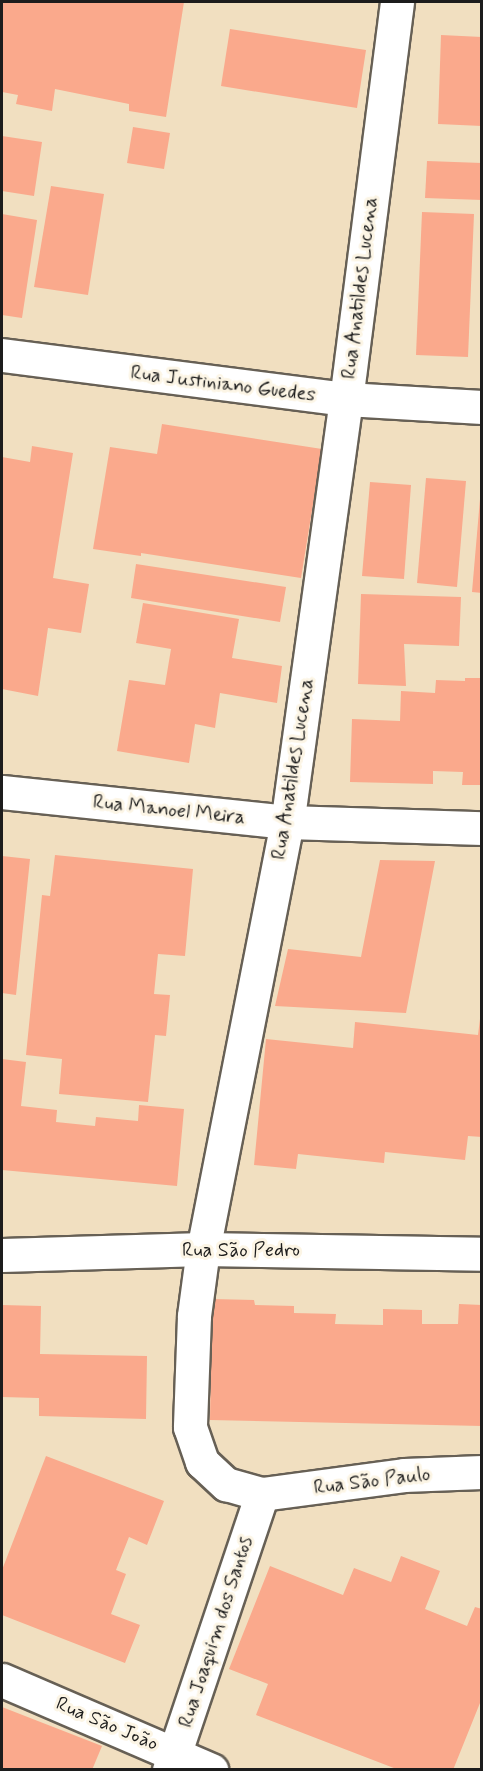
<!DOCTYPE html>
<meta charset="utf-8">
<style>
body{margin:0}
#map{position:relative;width:483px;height:1771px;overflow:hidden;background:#f1dfc0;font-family:Mynerve,sans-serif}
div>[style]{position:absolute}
.building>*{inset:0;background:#faa98c}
.roads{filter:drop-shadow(2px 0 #676055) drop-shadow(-2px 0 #676055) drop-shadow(0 2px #676055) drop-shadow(0 -2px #676055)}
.minor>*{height:33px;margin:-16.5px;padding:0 16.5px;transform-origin:16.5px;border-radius:16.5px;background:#fff}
span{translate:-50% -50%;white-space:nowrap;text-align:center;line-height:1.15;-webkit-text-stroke:6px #fcf5e5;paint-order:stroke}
.street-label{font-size:20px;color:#1c1c1c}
.frame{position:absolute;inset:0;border:3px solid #1c1c1c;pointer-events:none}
</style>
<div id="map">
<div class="building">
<div style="clip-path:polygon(2px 2px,184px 2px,166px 117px,129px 111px,129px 104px,55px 89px,52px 111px,16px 104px,18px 95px,2px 92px)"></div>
<div style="clip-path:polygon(230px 29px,366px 50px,357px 108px,221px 86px)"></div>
<div style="clip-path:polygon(441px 35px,482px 37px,482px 126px,438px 124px)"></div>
<div style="clip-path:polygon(133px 127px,170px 133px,164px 169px,127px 163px)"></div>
<div style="clip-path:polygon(2px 136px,42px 142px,34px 196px,2px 191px)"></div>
<div style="clip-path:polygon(427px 161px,482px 163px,482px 200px,425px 198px)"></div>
<div style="clip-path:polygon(51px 186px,104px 194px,88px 295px,34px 287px)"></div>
<div style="clip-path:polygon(422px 212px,474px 214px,468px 357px,416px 355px)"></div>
<div style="clip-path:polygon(2px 214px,37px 220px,22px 318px,2px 315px)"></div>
<div style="clip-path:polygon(162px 424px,322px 449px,301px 578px,141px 553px,141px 556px,93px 549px,110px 447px,157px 454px)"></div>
<div style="clip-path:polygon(32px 446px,73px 453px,53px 578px,89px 584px,81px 633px,48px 628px,38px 696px,2px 689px,2px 457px,30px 462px)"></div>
<div style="clip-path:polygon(426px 478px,466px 481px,457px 587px,417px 583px)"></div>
<div style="clip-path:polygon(370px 482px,411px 485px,404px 579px,362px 576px)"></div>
<div style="clip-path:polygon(480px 499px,482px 499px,482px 593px,472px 592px)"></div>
<div style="clip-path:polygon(136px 564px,286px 587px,280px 622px,131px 598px)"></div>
<div style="clip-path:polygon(361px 594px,461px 597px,459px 646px,404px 644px,406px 686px,358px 684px)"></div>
<div style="clip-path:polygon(143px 603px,239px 619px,232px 658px,282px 666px,277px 703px,220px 693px,215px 728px,195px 724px,189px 763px,117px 751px,129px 680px,165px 685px,171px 649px,136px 643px)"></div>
<div style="clip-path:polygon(465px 678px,482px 678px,482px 785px,462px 785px,463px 772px,433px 771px,433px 784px,350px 782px,352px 719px,400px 721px,401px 691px,435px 693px,436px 680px,465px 681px)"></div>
<div style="clip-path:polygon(55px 855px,193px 869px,185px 956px,158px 954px,154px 994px,170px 995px,166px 1036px,155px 1035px,148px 1102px,59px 1094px,62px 1059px,26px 1055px,42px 895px,50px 896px)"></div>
<div style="clip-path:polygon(2px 856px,30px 859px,16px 995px,2px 993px)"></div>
<div style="clip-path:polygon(380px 860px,435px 861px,406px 1013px,275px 1006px,288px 949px,361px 957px)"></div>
<div style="clip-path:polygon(480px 1019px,482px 1137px,468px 1136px,465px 1160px,385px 1152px,384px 1163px,298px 1154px,296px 1169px,254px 1165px,266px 1039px,353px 1048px,355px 1022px,478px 1035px)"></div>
<div style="clip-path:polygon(2px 1059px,26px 1062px,21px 1106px,57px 1110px,56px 1122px,95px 1126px,96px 1117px,138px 1121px,139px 1105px,184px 1109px,177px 1186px,2px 1170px)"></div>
<div style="clip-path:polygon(212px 1299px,254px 1300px,255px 1305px,294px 1306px,294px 1313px,336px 1314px,335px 1324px,383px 1325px,383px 1309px,422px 1310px,422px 1324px,458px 1324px,459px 1304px,482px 1305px,482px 1426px,210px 1420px)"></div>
<div style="clip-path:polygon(2px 1305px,41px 1306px,40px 1354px,147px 1356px,146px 1419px,39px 1416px,39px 1398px,2px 1397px)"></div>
<div style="clip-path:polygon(46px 1456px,164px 1501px,147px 1545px,129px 1537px,116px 1570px,126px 1574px,111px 1614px,140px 1625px,125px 1663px,2px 1615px,2px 1570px)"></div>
<div style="clip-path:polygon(401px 1556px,440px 1571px,425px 1609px,467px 1626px,475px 1607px,482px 1609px,482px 1698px,453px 1770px,399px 1770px,256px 1715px,268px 1684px,229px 1669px,270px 1566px,343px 1595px,354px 1568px,391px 1582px)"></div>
<div style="clip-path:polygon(2px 1707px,102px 1746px,92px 1770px,2px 1770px)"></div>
</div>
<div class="roads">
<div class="minor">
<div style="left:397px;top:2px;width:400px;rotate:97.3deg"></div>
<div style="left:346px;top:399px;width:427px;rotate:97.9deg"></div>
<div style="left:287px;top:822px;width:435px;rotate:101.1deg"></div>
<div style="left:203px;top:1249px;width:68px;rotate:97.7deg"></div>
<div style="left:194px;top:1316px;width:111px;rotate:92.1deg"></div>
<div style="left:190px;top:1427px;width:37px;rotate:71deg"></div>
<div style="left:202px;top:1462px;width:33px;rotate:43deg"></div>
<div style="left:226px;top:1484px;width:37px;rotate:16deg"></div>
<div style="left:262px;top:1494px;width:143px;rotate:-7.6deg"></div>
<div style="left:404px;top:1475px;width:78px;rotate:-2.2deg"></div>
<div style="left:2px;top:355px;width:347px;rotate:7.3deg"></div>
<div style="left:346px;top:399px;width:136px;rotate:3.4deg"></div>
<div style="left:2px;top:792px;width:287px;rotate:6deg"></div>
<div style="left:287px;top:822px;width:195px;rotate:1.8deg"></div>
<div style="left:2px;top:1255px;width:201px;rotate:-1.7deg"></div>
<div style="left:203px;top:1249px;width:279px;rotate:1deg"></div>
<div style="left:2px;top:1680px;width:228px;rotate:23.3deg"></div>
<div style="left:169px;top:1770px;width:291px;rotate:-71.4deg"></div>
</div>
</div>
<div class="street-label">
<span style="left:360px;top:288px;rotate:-83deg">Rua Anatildes Lucena</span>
<span style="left:223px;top:384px;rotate:7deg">Rua Justiniano Guedes</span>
<span style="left:293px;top:769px;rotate:-81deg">Rua Anatildes Lucena</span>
<span style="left:169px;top:810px;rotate:6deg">Rua Manoel Meira</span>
<span style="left:241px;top:1250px">Rua São Pedro</span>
<span style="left:372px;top:1481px;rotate:-7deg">Rua São Paulo</span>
<span style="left:216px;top:1632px;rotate:-72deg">Rua Joaquim dos Santos</span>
<span style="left:107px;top:1724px;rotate:23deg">Rua São João</span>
</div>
<div class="frame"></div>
</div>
